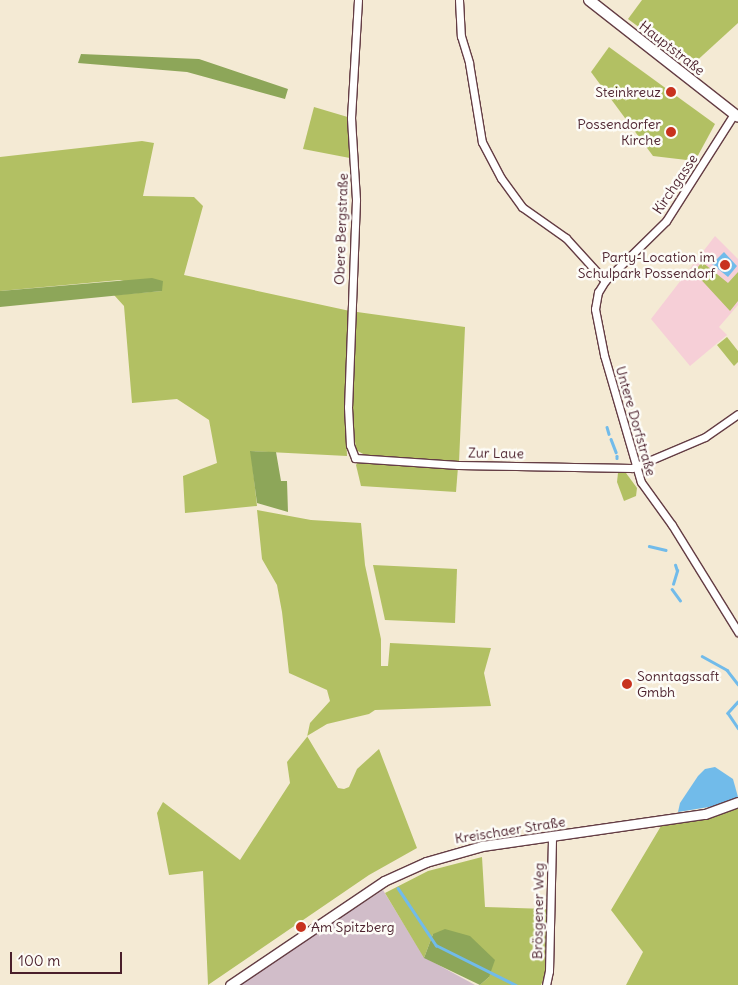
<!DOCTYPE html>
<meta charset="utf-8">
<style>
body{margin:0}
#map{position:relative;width:738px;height:985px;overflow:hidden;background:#f4ead4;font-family:Delius,sans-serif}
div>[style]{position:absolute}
.built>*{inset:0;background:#f6cfd7}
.industrial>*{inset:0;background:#d1bdc9}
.green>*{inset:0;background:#b2c063}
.forest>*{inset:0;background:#8da659}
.water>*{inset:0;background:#71bbea}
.stream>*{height:2.5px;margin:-1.25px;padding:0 1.25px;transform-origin:1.25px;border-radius:1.25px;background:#71bbea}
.roads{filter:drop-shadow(1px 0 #643d44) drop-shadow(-1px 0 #643d44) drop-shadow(0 1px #643d44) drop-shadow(0 -1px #643d44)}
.minor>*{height:7px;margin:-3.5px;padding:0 3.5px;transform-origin:3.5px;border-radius:3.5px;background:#fff}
.secondary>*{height:9px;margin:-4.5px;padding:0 4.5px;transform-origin:4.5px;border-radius:4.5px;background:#fff}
.primary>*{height:10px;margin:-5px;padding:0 5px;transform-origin:5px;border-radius:5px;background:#fff}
.dots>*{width:14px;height:14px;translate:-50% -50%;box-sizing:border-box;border:2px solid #fdfcf7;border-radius:50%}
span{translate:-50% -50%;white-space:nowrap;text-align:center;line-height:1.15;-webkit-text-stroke:5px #fdfcf7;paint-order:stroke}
.street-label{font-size:14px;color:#4a1f2b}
.poi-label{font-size:14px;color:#4a1f2b}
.right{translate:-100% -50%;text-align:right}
.left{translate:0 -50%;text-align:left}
.scale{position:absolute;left:10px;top:952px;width:112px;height:22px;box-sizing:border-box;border:2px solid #4a1f2b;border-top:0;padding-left:6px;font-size:15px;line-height:18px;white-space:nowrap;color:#4a1f2b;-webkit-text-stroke:4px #fdfcf7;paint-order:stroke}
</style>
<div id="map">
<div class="built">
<div style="clip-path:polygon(715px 236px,738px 259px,738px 305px,719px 327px,727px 335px,690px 366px,651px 319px)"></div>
</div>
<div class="industrial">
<div style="clip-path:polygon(383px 890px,424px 957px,475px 985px,236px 985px)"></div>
</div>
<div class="green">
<div style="clip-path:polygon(642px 0,738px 0,738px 23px,691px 66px,628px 19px)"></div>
<div style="clip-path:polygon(609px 47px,715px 124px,695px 161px,653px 156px,591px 72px)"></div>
<div style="clip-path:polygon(314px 107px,351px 118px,355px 159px,303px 149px)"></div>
<div style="clip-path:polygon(142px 141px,154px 143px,143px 196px,194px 197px,203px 206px,184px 275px,350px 311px,465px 327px,459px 462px,365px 455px,356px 450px,351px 406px,345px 408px,347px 456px,251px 451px,257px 506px,185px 513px,183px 476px,217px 463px,209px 420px,177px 399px,132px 403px,124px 306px,114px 295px,162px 291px,120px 280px,0 291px,0 157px)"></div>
<div style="clip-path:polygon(702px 262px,728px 283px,738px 272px,738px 301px,730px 311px,694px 272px)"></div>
<div style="clip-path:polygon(727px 337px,738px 351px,738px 362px,734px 366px,717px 345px)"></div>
<div style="clip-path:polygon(359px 460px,458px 467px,456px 492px,361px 486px,356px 465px)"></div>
<div style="clip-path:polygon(618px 473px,626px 473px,637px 488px,636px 496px,624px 501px,617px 482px)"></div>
<div style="clip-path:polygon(257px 510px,311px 520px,361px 523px,365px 565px,381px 639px,381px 666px,388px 666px,390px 643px,491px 648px,484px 673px,491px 706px,375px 710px,369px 714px,327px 724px,307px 736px,338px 788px,344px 789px,349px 787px,357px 769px,379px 749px,417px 848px,369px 875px,208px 985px,203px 871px,169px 875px,157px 813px,163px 802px,240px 860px,290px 783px,287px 762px,307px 737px,310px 723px,330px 701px,327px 690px,289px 673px,282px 612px,277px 585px,262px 559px)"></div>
<div style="clip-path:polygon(373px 565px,457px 569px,455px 623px,385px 620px)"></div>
<div style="clip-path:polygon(738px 802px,738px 985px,626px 985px,643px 952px,611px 910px,664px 821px)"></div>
<div style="clip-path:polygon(482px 857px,485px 907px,548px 909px,547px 970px,541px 985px,480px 985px,489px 977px,433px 934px,424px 958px,385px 893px,428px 871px)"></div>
</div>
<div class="forest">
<div style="clip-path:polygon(81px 54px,199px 59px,288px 89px,285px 99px,187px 72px,78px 63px)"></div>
<div style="clip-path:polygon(152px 278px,163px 281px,162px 291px,0 307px,0 291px)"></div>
<div style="clip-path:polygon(250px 451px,276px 452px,281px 481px,287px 481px,288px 512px,257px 503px)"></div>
<div style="clip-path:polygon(445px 929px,470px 936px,495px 960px,489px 977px,480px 985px,424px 958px,433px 934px)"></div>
</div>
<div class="water">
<div style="clip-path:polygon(724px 252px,737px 266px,728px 277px,712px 264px)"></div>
<div style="clip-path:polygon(715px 767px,733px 779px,738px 797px,715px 806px,678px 812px,680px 803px,698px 776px,705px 769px)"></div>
</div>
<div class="stream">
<div style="left:607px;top:427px;width:7px;rotate:74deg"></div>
<div style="left:611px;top:439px;width:14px;rotate:69deg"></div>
<div style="left:617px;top:456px;width:2px;rotate:90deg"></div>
<div style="left:649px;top:546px;width:17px;rotate:13deg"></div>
<div style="left:673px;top:584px;width:14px;rotate:-73deg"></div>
<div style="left:677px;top:571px;width:6px;rotate:-108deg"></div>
<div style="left:672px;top:589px;width:14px;rotate:54deg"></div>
<div style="left:702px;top:656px;width:29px;rotate:29deg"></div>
<div style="left:727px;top:670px;width:18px;rotate:52deg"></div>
<div style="left:738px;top:702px;width:15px;rotate:132deg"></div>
<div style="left:728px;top:713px;width:18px;rotate:56deg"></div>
<div style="left:398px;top:888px;width:69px;rotate:56.3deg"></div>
<div style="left:436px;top:945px;width:89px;rotate:26.6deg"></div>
</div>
<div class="roads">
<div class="minor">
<div style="left:358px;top:0;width:118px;rotate:93.4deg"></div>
<div style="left:351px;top:118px;width:82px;rotate:86.5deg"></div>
<div style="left:356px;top:200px;width:207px;rotate:92.2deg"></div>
<div style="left:348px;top:407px;width:38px;rotate:87deg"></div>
<div style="left:350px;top:445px;width:14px;rotate:69deg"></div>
<div style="left:355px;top:458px;width:103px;rotate:3.9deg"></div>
<div style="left:458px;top:465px;width:174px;rotate:1deg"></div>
<div style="left:632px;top:468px;width:79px;rotate:-23deg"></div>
<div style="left:705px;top:437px;width:40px;rotate:-34.9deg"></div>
<div style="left:459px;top:0;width:36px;rotate:87deg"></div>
<div style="left:461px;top:36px;width:28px;rotate:73deg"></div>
<div style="left:469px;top:63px;width:80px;rotate:80.7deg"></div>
<div style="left:482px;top:142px;width:41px;rotate:62.2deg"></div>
<div style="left:501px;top:178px;width:36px;rotate:54deg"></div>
<div style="left:522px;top:207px;width:54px;rotate:35.2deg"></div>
<div style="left:566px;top:238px;width:58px;rotate:47.8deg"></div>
<div style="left:734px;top:114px;width:127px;rotate:122.4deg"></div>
<div style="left:666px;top:221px;width:86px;rotate:135.5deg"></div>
<div style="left:605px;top:281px;width:13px;rotate:122deg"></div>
<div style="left:598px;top:292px;width:17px;rotate:100deg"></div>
<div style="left:595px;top:309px;width:47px;rotate:78.9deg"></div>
<div style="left:604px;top:355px;width:132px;rotate:73.8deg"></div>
<div style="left:641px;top:482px;width:53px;rotate:54.2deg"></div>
<div style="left:672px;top:525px;width:126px;rotate:58.3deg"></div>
<div style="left:546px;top:985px;width:14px;rotate:-78deg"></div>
<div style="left:549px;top:971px;width:134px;rotate:-88.7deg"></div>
</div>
<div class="secondary">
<div style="left:230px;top:985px;width:186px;rotate:-34deg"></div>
<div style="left:384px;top:881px;width:46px;rotate:-24.3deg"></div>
<div style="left:426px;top:862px;width:58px;rotate:-15.9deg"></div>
<div style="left:482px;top:846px;width:225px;rotate:-8.2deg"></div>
<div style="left:705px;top:814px;width:35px;rotate:-20deg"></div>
</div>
<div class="primary">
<div style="left:589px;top:0;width:189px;rotate:38.1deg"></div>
</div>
</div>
<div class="dots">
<div style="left:671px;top:92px;background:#c8321e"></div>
<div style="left:671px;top:132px;background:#c8321e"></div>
<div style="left:725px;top:265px;background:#c8321e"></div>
<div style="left:627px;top:684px;background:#c8321e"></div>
<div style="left:301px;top:927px;background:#c8321e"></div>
</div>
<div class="street-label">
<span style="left:672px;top:48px;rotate:38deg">Hauptstraße</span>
<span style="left:675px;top:184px;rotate:-56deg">Kirchgasse</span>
<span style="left:341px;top:229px;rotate:-88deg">Obere Bergstraße</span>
<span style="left:636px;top:421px;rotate:74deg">Untere Dorfstraße</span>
<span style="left:496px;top:453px;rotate:1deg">Zur Laue</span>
<span style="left:510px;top:830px;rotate:-9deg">Kreischaer Straße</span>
<span style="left:538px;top:911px;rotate:-89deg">Brösgener Weg</span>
</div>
<div class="poi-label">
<span class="right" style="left:661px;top:92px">Steinkreuz</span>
<span class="right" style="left:661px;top:132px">Possendorfer<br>Kirche</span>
<span class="right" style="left:715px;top:265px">Party-Location im<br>Schulpark Possendorf</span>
<span class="left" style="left:637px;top:684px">Sonntagssaft<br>Gmbh</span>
<span class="left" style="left:311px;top:927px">Am Spitzberg</span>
</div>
<div class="scale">100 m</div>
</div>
